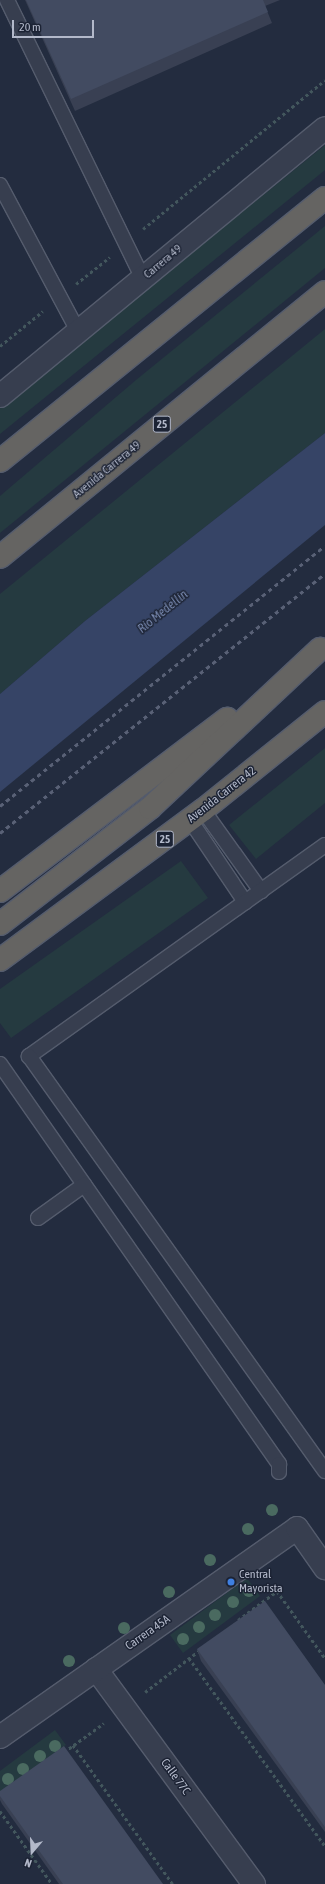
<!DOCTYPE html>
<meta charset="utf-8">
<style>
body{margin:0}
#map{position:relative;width:325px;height:1884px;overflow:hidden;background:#232c3f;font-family:"Asap Condensed",sans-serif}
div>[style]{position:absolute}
.green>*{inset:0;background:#253a40}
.water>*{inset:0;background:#364466}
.path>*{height:2.5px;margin-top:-1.25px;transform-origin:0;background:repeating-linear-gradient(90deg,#43575d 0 3px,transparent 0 6px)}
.roads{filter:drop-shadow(1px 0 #555c6d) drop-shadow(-1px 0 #555c6d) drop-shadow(0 1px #555c6d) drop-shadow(0 -1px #555c6d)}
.service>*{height:14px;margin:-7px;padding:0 7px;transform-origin:7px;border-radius:7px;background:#373e4f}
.minor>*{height:22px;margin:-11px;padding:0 11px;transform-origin:11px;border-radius:11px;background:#373e4f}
.trunk>*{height:22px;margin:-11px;padding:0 11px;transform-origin:11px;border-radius:11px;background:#656462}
.rail>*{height:3px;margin-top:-1.5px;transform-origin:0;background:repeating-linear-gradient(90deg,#596176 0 4px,transparent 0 8px)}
.trees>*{width:12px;height:12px;margin:-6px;border-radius:50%;background:#4a6a60}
.wall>*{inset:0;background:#394053}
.building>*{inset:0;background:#424b61}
.dots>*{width:11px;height:11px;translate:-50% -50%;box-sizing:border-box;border:2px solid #1c2334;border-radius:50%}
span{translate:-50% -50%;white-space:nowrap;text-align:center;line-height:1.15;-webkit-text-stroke:3px #1c2334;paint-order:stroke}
.shield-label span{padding:1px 3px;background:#1c2334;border:1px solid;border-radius:3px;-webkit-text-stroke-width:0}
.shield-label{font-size:11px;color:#b3b9ca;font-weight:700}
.street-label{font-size:12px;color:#b3b9ca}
.poi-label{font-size:12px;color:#b3b9ca}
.left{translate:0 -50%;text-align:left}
.water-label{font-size:13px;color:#7a8bb2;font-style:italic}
.north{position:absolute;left:12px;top:1832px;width:40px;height:40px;-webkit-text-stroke:3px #1c2334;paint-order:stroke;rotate:199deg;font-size:11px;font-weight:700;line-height:16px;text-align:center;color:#b3b9ca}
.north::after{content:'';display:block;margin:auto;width:14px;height:18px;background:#b3b9ca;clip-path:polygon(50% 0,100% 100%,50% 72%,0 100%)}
.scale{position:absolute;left:12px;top:20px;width:82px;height:18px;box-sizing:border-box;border:2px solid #b3b9ca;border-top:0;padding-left:5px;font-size:12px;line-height:14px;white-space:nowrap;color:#b3b9ca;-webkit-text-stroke:3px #1c2334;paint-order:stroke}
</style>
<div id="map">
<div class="green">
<div style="clip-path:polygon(325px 145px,325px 170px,0 434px,0 408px)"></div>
<div style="clip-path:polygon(325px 226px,325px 268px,0 533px,0 496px,136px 380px)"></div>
<div style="clip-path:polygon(325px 329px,325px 433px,85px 621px,0 694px,0 594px)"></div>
<div style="clip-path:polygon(325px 748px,325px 803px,256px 859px,229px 825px)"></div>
<div style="clip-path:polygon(181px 861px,208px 898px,11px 1038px,0 1023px,0 989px)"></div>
<div style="clip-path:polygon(247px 1578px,260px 1596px,183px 1653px,170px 1635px)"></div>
<div style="clip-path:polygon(55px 1730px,66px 1745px,0 1795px,0 1771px)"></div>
</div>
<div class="water">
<div style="clip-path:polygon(325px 433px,325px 525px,0 792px,0 694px,85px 621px)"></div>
</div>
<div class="path">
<div style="left:143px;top:229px;width:235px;rotate:-39.3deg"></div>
<div style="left:76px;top:284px;width:43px;rotate:-38.5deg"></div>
<div style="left:0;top:346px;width:55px;rotate:-39.1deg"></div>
<div style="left:238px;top:1620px;width:49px;rotate:-36.6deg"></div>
<div style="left:277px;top:1591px;width:82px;rotate:54.4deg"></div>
<div style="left:189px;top:1658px;width:232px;rotate:54.1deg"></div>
<div style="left:145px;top:1692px;width:69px;rotate:-37.4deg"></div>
<div style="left:73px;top:1745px;width:171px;rotate:54.3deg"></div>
<div style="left:64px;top:1752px;width:49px;rotate:-35.9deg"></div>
<div style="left:0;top:1811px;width:90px;rotate:54.5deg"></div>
</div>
<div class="roads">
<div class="service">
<div style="left:7px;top:0;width:310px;rotate:64deg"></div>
<div style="left:0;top:185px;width:166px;rotate:61.9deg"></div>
<div style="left:203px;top:810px;width:100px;rotate:54.4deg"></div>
<div style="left:190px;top:820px;width:99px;rotate:56.1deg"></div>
<div style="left:325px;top:845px;width:364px;rotate:144.5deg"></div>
<div style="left:29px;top:1056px;width:510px;rotate:54.5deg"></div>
<div style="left:0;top:1064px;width:488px;rotate:55.1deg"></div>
<div style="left:279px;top:1464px;width:8px;rotate:90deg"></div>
<div style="left:38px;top:1218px;width:57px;rotate:-35.7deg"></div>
</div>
<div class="minor">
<div style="left:0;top:396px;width:421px;rotate:-39.5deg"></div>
<div style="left:96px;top:1669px;width:267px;rotate:53.7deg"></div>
<div style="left:0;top:1737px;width:363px;rotate:-35.1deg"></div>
<div style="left:297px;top:1528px;width:49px;rotate:55deg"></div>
</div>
<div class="trunk">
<div style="left:0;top:461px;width:418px;rotate:-39deg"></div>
<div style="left:0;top:557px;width:419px;rotate:-39.2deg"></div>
<div style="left:0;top:891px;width:285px;rotate:-37.2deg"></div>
<div style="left:0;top:924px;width:190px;rotate:-37.7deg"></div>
<div style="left:150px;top:808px;width:233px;rotate:-43.1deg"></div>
<div style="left:0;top:960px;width:252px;rotate:-36.5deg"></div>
<div style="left:203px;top:810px;width:156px;rotate:-38.8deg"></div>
</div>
</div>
<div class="rail">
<div style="left:0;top:806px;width:416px;rotate:-38.7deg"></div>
<div style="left:0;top:833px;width:416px;rotate:-38.6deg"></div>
</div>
<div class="trees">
<div style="left:272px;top:1510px"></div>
<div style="left:248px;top:1529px"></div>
<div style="left:210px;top:1560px"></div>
<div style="left:249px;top:1591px"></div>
<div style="left:169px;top:1592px"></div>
<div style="left:233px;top:1602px"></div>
<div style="left:215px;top:1615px"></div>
<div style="left:199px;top:1627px"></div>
<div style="left:124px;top:1628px"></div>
<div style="left:183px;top:1639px"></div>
<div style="left:69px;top:1661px"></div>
<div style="left:55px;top:1746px"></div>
<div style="left:40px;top:1756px"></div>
<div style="left:23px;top:1769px"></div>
<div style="left:8px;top:1779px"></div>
</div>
<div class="wall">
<div style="clip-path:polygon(25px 0,280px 0,265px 6px,272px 23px,75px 111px)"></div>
<div style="clip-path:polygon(197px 1649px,325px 1685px,325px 1832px,201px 1661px)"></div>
<div style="clip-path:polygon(0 1791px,163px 1884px,59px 1884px,2px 1804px,0 1800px)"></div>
</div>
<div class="building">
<div style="clip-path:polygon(26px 0,263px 0,268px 12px,71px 99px)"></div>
<div style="clip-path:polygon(265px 1601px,325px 1685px,325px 1827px,197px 1649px)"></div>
<div style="clip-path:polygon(64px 1746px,163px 1884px,63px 1884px,0 1796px,0 1791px)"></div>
</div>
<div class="dots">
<div style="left:231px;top:1582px;background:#3f7fe0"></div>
</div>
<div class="shield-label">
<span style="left:162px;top:424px">25</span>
<span style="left:165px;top:839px">25</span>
</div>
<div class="street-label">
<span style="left:163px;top:262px;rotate:-40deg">Carrera 49</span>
<span style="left:107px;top:470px;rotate:-39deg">Avenida Carrera 49</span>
<span style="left:222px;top:795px;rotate:-38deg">Avenida Carrera 42</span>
<span style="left:148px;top:1633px;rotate:-35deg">Carrera 45A</span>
<span style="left:175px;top:1777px;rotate:54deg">Calle 77C</span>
</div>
<div class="poi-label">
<span class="left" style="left:239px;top:1582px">Central<br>Mayorista</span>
</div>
<div class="water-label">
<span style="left:163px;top:612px;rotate:-39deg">Río Medellín</span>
</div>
<div class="north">N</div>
<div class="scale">20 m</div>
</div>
